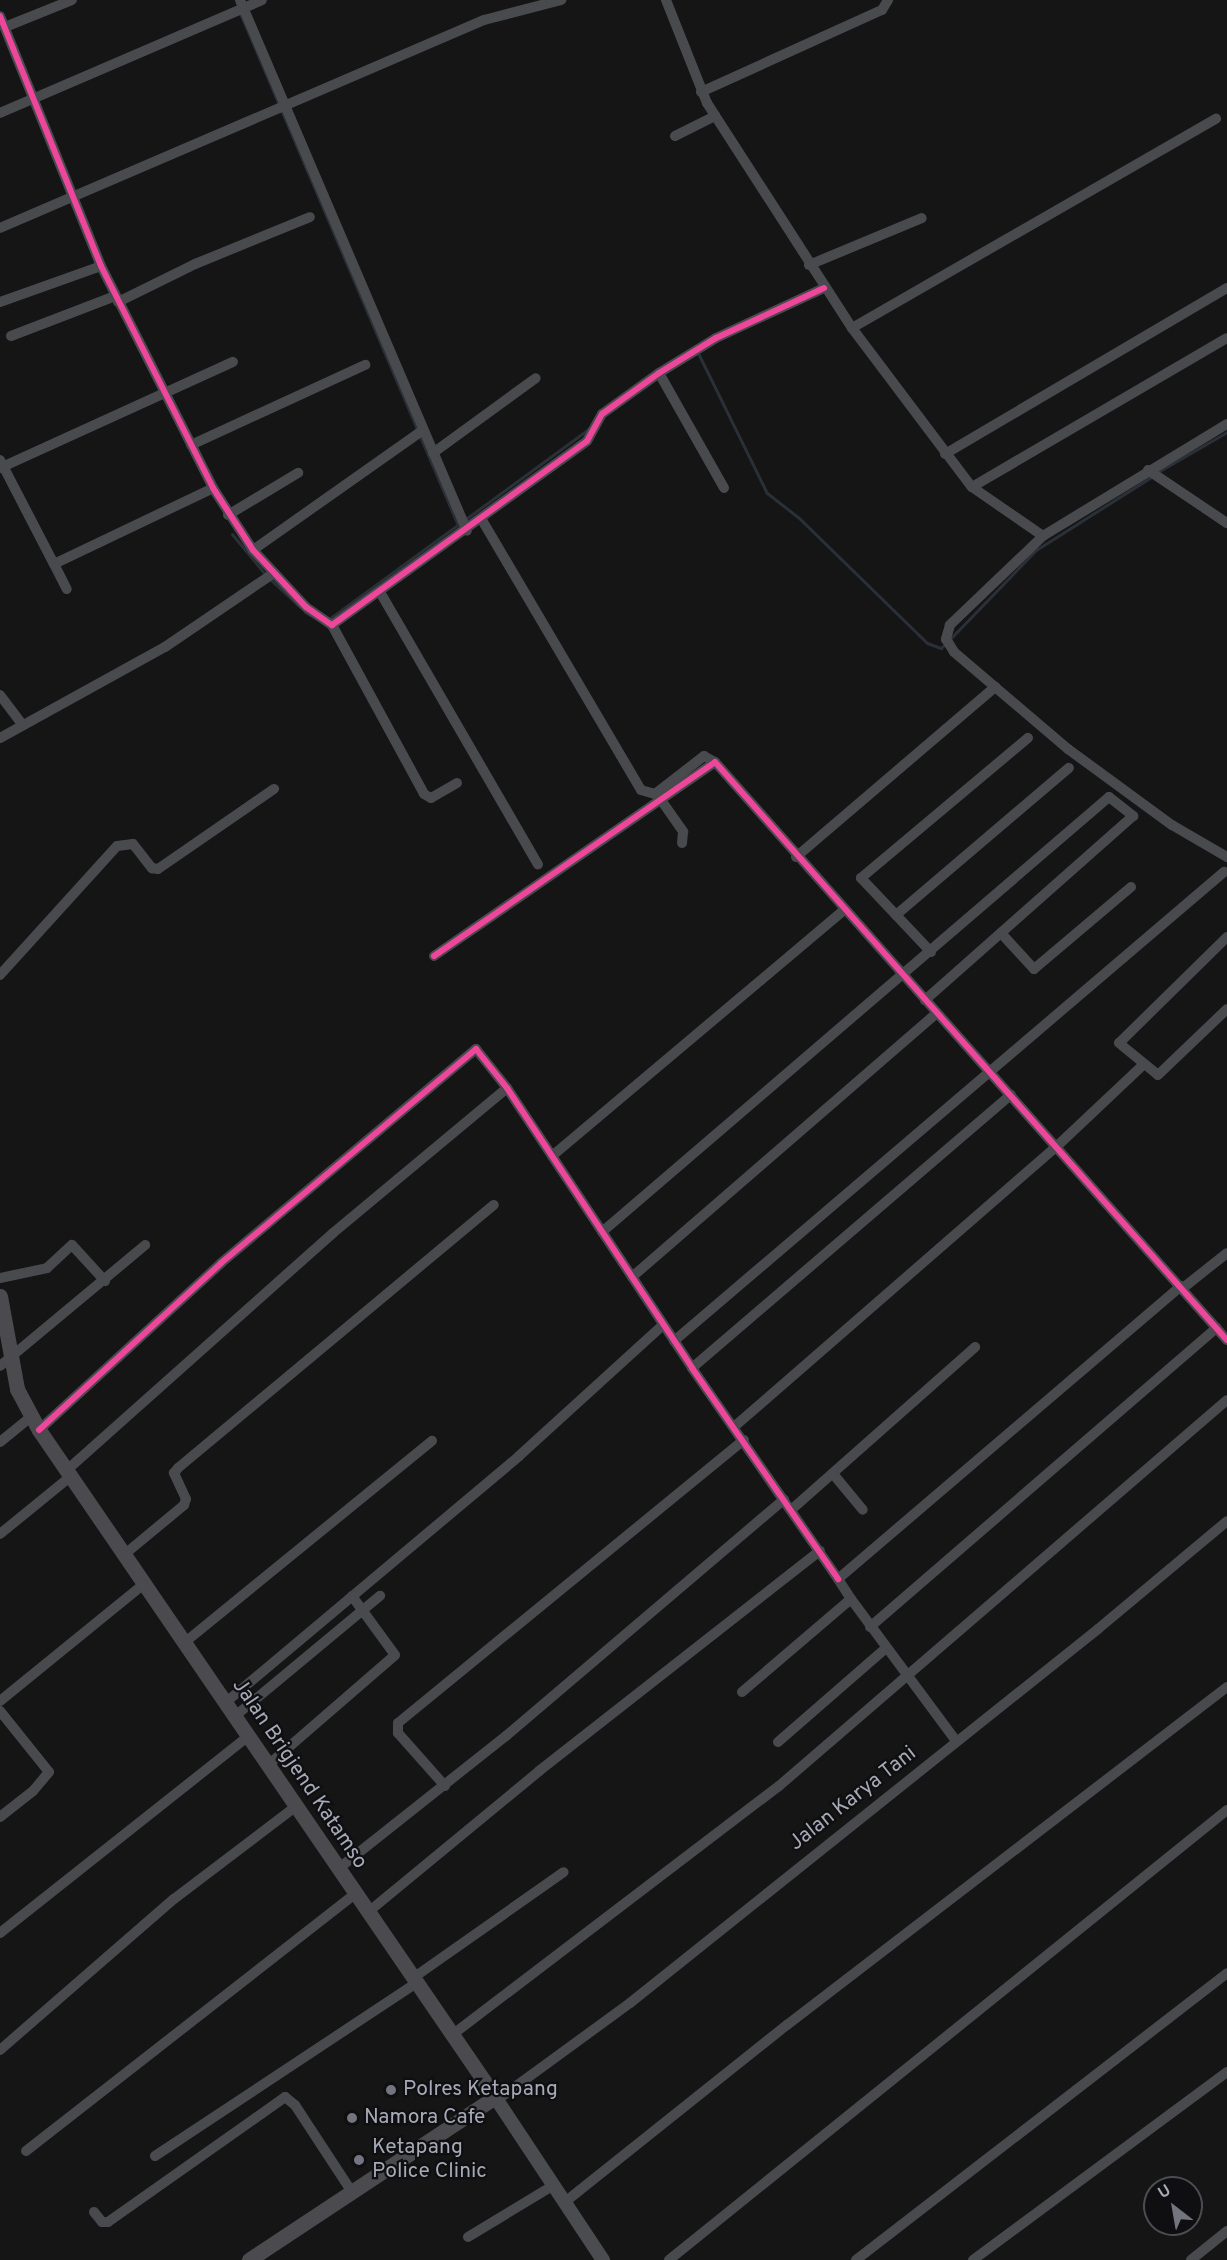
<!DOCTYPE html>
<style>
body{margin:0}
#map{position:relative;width:1227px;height:2260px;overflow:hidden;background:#151515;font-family:Overpass,sans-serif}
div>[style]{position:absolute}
.stream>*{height:3px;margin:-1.5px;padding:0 1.5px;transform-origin:1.5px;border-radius:1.5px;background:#2a3038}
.minor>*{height:10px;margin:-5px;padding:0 5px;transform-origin:5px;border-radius:5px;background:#494a4e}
.major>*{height:14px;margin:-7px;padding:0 7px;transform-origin:7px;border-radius:7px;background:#4b4c50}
.highway>*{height:15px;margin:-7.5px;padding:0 7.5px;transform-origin:7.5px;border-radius:7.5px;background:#4b4b4f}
.cycleway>*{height:6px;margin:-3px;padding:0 3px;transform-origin:3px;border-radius:3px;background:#ed469a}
.dots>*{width:16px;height:16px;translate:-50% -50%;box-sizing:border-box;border:3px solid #0f0f11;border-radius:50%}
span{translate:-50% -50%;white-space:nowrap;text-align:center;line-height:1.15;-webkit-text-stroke:4.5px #0f0f11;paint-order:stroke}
.street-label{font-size:21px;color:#a6a9b6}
.poi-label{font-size:21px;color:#a6a9b6}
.left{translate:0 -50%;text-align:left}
.north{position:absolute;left:1143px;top:2176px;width:60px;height:60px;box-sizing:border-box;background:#0f0f11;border:2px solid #4b4d53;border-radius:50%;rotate:329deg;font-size:16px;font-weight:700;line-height:24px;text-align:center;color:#a6a9b6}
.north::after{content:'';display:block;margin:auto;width:21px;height:27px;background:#73757e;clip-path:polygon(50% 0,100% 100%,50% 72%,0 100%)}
</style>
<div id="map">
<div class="stream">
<div style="left:240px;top:13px;width:554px;rotate:66.95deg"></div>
<div style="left:698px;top:353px;width:156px;rotate:63.8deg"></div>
<div style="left:767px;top:493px;width:39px;rotate:38deg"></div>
<div style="left:798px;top:517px;width:180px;rotate:44.3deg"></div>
<div style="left:927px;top:643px;width:15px;rotate:20deg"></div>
<div style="left:941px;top:648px;width:6px;rotate:-45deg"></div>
<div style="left:1156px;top:473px;width:82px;rotate:-30deg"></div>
<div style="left:232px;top:534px;width:52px;rotate:50.5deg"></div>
<div style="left:270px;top:579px;width:41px;rotate:43deg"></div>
<div style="left:305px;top:612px;width:22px;rotate:30deg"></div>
<div style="left:329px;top:619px;width:323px;rotate:-36.2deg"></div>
<div style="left:950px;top:639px;width:124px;rotate:-46deg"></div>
<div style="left:1036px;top:550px;width:136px;rotate:-32.4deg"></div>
</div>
<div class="minor">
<div style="left:240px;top:0;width:577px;rotate:66.85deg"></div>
<div style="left:666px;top:0;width:111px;rotate:68.3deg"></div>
<div style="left:707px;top:103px;width:268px;rotate:57.2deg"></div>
<div style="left:852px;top:328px;width:199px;rotate:53deg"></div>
<div style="left:972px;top:487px;width:86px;rotate:34.6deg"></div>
<div style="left:0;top:16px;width:270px;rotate:68deg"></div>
<div style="left:101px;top:266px;width:249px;rotate:63.2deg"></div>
<div style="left:213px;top:488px;width:74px;rotate:57.2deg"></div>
<div style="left:253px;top:550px;width:78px;rotate:47.1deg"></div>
<div style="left:306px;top:607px;width:32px;rotate:35deg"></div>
<div style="left:332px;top:625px;width:314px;rotate:-35.8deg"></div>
<div style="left:587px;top:441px;width:31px;rotate:-61deg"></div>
<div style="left:602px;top:414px;width:70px;rotate:-35.7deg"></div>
<div style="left:659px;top:373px;width:67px;rotate:-31.6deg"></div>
<div style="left:716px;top:338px;width:119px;rotate:-24.8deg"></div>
<div style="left:5px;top:27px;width:72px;rotate:-21.9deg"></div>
<div style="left:701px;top:92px;width:199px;rotate:-24.4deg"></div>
<div style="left:882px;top:10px;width:12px;rotate:-59deg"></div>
<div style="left:0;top:113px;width:285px;rotate:-23.3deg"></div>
<div style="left:675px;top:136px;width:45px;rotate:-26.6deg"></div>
<div style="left:0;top:228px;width:527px;rotate:-23.26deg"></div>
<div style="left:484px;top:20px;width:80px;rotate:-14.6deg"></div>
<div style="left:809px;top:265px;width:122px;rotate:-22.6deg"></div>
<div style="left:0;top:302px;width:107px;rotate:-19.6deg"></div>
<div style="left:118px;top:302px;width:86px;rotate:-26.3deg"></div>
<div style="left:195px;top:264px;width:124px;rotate:-22.2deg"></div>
<div style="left:852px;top:328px;width:420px;rotate:-29.9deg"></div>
<div style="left:11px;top:336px;width:111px;rotate:-21deg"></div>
<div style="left:659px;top:373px;width:132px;rotate:60.5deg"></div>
<div style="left:1227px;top:424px;width:215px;rotate:148.7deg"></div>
<div style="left:1043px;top:536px;width:129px;rotate:136.3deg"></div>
<div style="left:950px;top:625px;width:15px;rotate:106deg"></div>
<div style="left:946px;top:639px;width:15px;rotate:58deg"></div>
<div style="left:954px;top:652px;width:150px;rotate:40.4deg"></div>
<div style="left:1068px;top:749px;width:129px;rotate:36.2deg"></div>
<div style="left:1172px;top:825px;width:64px;rotate:30.2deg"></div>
<div style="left:191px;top:445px;width:192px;rotate:-24.7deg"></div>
<div style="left:433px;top:453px;width:127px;rotate:-36.1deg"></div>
<div style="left:945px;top:454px;width:327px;rotate:-30.5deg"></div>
<div style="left:0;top:460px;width:117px;rotate:62.6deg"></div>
<div style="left:54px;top:564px;width:176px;rotate:-25.5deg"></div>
<div style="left:0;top:468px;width:256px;rotate:-24.5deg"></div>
<div style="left:1148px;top:470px;width:95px;rotate:33.9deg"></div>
<div style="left:972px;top:487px;width:295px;rotate:-30.3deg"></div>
<div style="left:228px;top:515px;width:82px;rotate:-31deg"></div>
<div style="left:482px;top:520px;width:313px;rotate:59.5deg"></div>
<div style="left:641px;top:790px;width:15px;rotate:16deg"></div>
<div style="left:655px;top:794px;width:62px;rotate:-37.8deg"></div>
<div style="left:704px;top:756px;width:13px;rotate:29deg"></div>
<div style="left:253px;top:550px;width:208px;rotate:-35.2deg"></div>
<div style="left:54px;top:564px;width:28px;rotate:63deg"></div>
<div style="left:380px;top:592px;width:315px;rotate:59.9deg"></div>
<div style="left:332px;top:625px;width:192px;rotate:61.4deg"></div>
<div style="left:424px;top:794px;width:8px;rotate:30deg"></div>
<div style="left:431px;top:798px;width:30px;rotate:-30deg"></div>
<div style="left:0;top:695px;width:38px;rotate:53deg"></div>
<div style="left:0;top:738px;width:188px;rotate:-28.9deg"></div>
<div style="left:165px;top:647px;width:132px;rotate:-34.2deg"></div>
<div style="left:661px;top:800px;width:39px;rotate:55deg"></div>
<div style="left:683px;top:832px;width:11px;rotate:95deg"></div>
<div style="left:796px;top:857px;width:262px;rotate:-40.5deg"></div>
<div style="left:896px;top:915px;width:227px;rotate:-40.4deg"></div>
<div style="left:1001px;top:933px;width:49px;rotate:47.5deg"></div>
<div style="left:1034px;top:969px;width:127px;rotate:-40.2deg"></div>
<div style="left:1227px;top:937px;width:151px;rotate:135.5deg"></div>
<div style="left:1119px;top:1043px;width:50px;rotate:39.4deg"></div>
<div style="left:1158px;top:1075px;width:95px;rotate:-43.7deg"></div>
<div style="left:931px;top:952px;width:102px;rotate:-133.4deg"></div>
<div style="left:861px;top:878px;width:218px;rotate:-40deg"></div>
<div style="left:434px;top:956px;width:341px;rotate:-34.6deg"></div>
<div style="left:715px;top:762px;width:772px;rotate:48.47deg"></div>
<div style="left:0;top:975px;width:174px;rotate:-47.8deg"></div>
<div style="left:117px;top:846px;width:16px;rotate:-7deg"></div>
<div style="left:133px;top:844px;width:31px;rotate:52deg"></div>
<div style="left:152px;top:868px;width:6px;rotate:9deg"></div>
<div style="left:158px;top:869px;width:141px;rotate:-34.6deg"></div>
<div style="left:552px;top:1156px;width:382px;rotate:-40.1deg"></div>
<div style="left:602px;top:1232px;width:668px;rotate:-40.63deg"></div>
<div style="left:1109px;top:797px;width:31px;rotate:38deg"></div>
<div style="left:1133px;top:816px;width:278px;rotate:138.5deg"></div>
<div style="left:632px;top:1277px;width:403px;rotate:-40.9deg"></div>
<div style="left:0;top:1278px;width:48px;rotate:-12deg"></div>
<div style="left:47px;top:1268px;width:34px;rotate:-43deg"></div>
<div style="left:72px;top:1245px;width:49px;rotate:47.5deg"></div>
<div style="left:1183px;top:1288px;width:56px;rotate:-38.5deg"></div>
<div style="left:674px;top:1341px;width:723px;rotate:-40.46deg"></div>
<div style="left:0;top:1366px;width:189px;rotate:-39.8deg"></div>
<div style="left:692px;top:1368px;width:420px;rotate:-40.6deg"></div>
<div style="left:735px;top:1426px;width:424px;rotate:-41deg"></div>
<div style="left:1055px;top:1148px;width:120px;rotate:-43.3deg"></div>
<div style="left:39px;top:1430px;width:247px;rotate:-42.5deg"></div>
<div style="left:221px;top:1263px;width:333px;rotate:-40deg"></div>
<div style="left:476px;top:1049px;width:50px;rotate:51.5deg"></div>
<div style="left:507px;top:1088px;width:336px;rotate:56.5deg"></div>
<div style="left:692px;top:1368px;width:257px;rotate:55.3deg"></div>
<div style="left:0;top:1442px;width:41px;rotate:-39.1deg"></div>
<div style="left:67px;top:1470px;width:356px;rotate:-41.7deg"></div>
<div style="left:333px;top:1233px;width:226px;rotate:-39.8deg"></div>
<div style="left:834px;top:1475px;width:45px;rotate:50.4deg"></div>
<div style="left:791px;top:1510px;width:246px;rotate:-41.5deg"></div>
<div style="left:0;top:1534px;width:92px;rotate:-39.2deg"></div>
<div style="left:125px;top:1554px;width:77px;rotate:-39.7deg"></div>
<div style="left:184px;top:1505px;width:6px;rotate:-72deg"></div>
<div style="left:186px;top:1499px;width:29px;rotate:-115deg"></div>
<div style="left:174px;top:1473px;width:6px;rotate:-51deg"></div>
<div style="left:178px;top:1468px;width:411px;rotate:-39.8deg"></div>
<div style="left:851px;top:1599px;width:24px;rotate:-123deg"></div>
<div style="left:838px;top:1579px;width:451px;rotate:-40.5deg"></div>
<div style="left:870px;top:1627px;width:458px;rotate:-40.8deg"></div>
<div style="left:184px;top:1643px;width:320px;rotate:-39.2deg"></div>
<div style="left:742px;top:1692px;width:143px;rotate:-40.5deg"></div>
<div style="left:851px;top:1599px;width:177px;rotate:53.5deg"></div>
<div style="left:0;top:1701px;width:186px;rotate:-39.1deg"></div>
<div style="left:225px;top:1703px;width:384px;rotate:-40deg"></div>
<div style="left:519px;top:1456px;width:195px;rotate:-42.3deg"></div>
<div style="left:0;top:1711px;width:78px;rotate:51.2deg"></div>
<div style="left:49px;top:1772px;width:25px;rotate:130deg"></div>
<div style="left:33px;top:1791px;width:42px;rotate:141.8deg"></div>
<div style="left:234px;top:1717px;width:190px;rotate:-39.7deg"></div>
<div style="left:778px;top:1742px;width:142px;rotate:-41deg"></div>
<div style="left:267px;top:1766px;width:169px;rotate:-40.9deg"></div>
<div style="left:395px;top:1655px;width:73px;rotate:-126.1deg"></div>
<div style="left:445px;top:1786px;width:71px;rotate:-131.6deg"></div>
<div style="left:398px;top:1733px;width:10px;rotate:-90deg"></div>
<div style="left:398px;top:1723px;width:447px;rotate:-39.3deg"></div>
<div style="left:338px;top:1869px;width:214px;rotate:-38.4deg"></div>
<div style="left:506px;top:1736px;width:365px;rotate:-40.4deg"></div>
<div style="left:367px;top:1913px;width:223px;rotate:-39.5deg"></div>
<div style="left:539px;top:1771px;width:357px;rotate:-38.1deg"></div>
<div style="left:0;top:1933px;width:315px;rotate:-38.4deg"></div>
<div style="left:413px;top:1978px;width:184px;rotate:-35.1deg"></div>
<div style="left:452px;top:2035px;width:411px;rotate:-37.3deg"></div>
<div style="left:779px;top:1786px;width:591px;rotate:-40.75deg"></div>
<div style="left:0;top:2050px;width:230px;rotate:-41deg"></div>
<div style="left:174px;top:1899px;width:152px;rotate:-37.2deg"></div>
<div style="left:497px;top:2100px;width:165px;rotate:-36.1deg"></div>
<div style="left:630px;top:2003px;width:599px;rotate:-38.63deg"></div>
<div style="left:1098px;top:1629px;width:168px;rotate:-39.9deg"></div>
<div style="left:26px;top:2151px;width:417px;rotate:-38deg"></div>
<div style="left:155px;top:2156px;width:313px;rotate:-33.5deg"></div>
<div style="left:565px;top:2202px;width:284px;rotate:-38.6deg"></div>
<div style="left:787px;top:2025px;width:555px;rotate:-37.53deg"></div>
<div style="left:94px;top:2212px;width:13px;rotate:51deg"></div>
<div style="left:102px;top:2222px;width:6px"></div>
<div style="left:108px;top:2222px;width:217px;rotate:-35.2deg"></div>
<div style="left:285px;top:2097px;width:13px;rotate:39deg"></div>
<div style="left:295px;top:2105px;width:104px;rotate:56.8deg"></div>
<div style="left:468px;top:2237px;width:100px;rotate:-31.2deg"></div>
<div style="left:669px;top:2260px;width:717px;rotate:-38.88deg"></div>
<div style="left:856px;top:2260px;width:469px;rotate:-37.7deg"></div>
<div style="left:973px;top:2260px;width:316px;rotate:-36.5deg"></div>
<div style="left:1191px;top:2260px;width:46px;rotate:-38.9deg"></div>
</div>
<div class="major">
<div style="left:495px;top:2097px;width:196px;rotate:56.5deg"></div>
</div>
<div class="highway">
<div style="left:0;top:1296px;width:95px;rotate:79.6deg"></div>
<div style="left:17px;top:1389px;width:47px;rotate:61.8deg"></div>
<div style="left:39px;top:1430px;width:808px;rotate:55.64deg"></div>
<div style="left:495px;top:2097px;width:295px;rotate:146.5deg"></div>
</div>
<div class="cycleway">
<div style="left:0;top:16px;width:270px;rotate:68deg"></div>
<div style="left:101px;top:266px;width:249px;rotate:63.2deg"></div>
<div style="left:213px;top:488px;width:74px;rotate:57.2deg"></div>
<div style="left:253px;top:550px;width:78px;rotate:47.1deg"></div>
<div style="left:306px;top:607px;width:32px;rotate:35deg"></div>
<div style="left:332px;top:625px;width:314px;rotate:-35.8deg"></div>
<div style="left:587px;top:441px;width:31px;rotate:-61deg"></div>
<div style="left:602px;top:414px;width:70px;rotate:-35.7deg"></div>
<div style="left:659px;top:373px;width:67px;rotate:-31.6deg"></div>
<div style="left:716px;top:338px;width:119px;rotate:-24.8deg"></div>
<div style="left:434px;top:956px;width:341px;rotate:-34.6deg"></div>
<div style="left:715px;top:762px;width:772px;rotate:48.47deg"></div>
<div style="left:39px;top:1430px;width:247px;rotate:-42.5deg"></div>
<div style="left:221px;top:1263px;width:333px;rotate:-40deg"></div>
<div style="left:476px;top:1049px;width:50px;rotate:51.5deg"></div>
<div style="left:507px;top:1088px;width:336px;rotate:56.5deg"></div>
<div style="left:692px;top:1368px;width:257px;rotate:55.3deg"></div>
</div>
<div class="dots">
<div style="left:391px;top:2090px;background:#73757e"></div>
<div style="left:352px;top:2118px;background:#73757e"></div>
<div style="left:359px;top:2160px;background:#73757e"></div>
</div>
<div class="street-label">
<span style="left:299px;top:1774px;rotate:56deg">Jalan Brigjend Katamso</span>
<span style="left:853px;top:1799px;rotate:-38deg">Jalan Karya Tani</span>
</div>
<div class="poi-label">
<span class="left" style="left:403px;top:2090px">Polres Ketapang</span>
<span class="left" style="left:364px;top:2118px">Namora Cafe</span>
<span class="left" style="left:372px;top:2160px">Ketapang<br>Police Clinic</span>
</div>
<div class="north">U</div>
</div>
